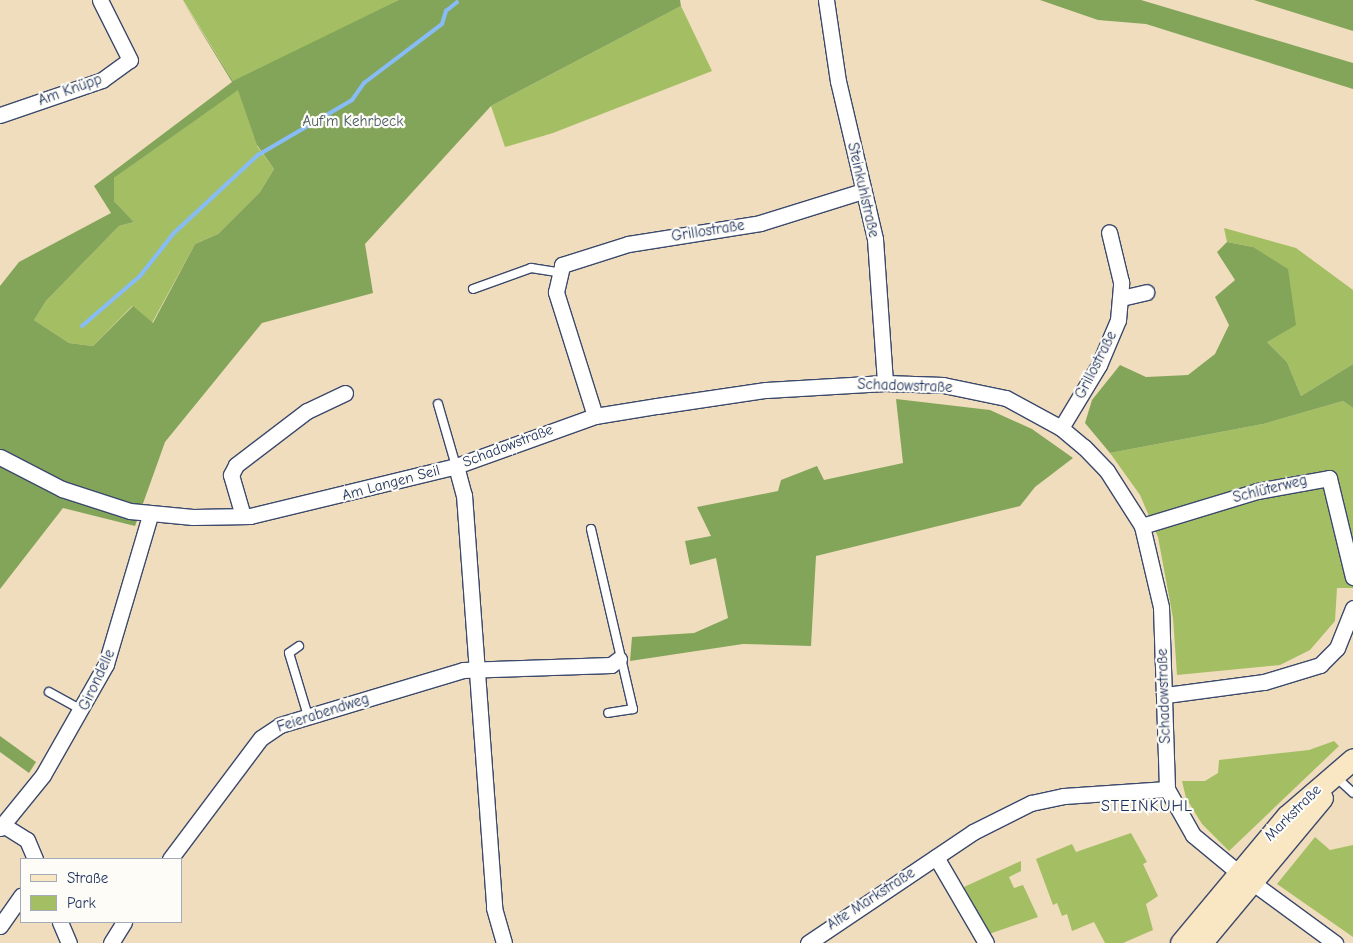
<!DOCTYPE html>
<meta charset="utf-8">
<style>
body{margin:0}
#map{position:relative;width:1353px;height:943px;overflow:hidden;background:#f0ddbd;font-family:"Comic Neue",sans-serif}
div>[style]{position:absolute}
.green>*{inset:0;background:#a4be64}
.forest>*{inset:0;background:#83a55a}
.stream>*{height:4px;margin:-2px;padding:0 2px;transform-origin:2px;border-radius:2px;background:#88bcf6}
.roads{filter:drop-shadow(1px 0 #3b496c) drop-shadow(-1px 0 #3b496c) drop-shadow(0 1px #3b496c) drop-shadow(0 -1px #3b496c)}
.service>*{height:8px;margin:-4px;padding:0 4px;transform-origin:4px;border-radius:4px;background:#fff}
.minor>*{height:15px;margin:-7.5px;padding:0 7.5px;transform-origin:7.5px;border-radius:7.5px;background:#fff}
.secondary>*{height:21px;margin:-10.5px;padding:0 10.5px;transform-origin:10.5px;border-radius:10.5px;background:#f9e7c3}
span{translate:-50% -50%;white-space:nowrap;text-align:center;line-height:1.15;-webkit-text-stroke:4.5px #fdfcf7;paint-order:stroke}
.street-label{font-size:15px;color:#1b2f5e}
.park-label{font-size:15px;color:#445a60}
.neighbourhood-label{font-size:16px;color:#1b2f5e;letter-spacing:1px}
.legend{position:absolute;left:20px;top:858px;width:162px;height:65px;box-sizing:border-box;background:#fdfcf7;border:1px solid #a3aaba;margin:0;padding:6px 9px;list-style:none;font-size:15px;color:#1b2f5e}
.legend li{display:flex;align-items:center;gap:10px;height:25px}
.legend b{width:25px;border:1px solid #a3aaba}
</style>
<div id="map">
<div class="green">
<div style="clip-path:polygon(183px 0,399px 0,372px 15px,257px 146px,274px 169px,260px 192px,218px 234px,195px 244px,152px 323px,132px 306px,93px 346px,69px 343px,34px 320px,46px 301px,119px 226px,134px 222px,114px 201px,114px 178px,238px 89px)"></div>
<div style="clip-path:polygon(681px 6px,712px 71px,553px 133px,505px 147px,491px 106px)"></div>
<div style="clip-path:polygon(1224px 228px,1296px 248px,1353px 290px,1353px 364px,1301px 396px,1287px 362px,1267px 342px,1253px 247px,1227px 242px)"></div>
<div style="clip-path:polygon(1343px 401px,1353px 408px,1353px 588px,1337px 588px,1335px 621px,1310px 650px,1280px 665px,1177px 675px,1173px 618px,1158px 537px,1140px 495px,1110px 453px,1263px 424px)"></div>
<div style="clip-path:polygon(1334px 741px,1339px 746px,1229px 851px,1202px 824px,1186px 798px,1182px 781px,1205px 781px,1218px 773px,1219px 760px,1309px 750px)"></div>
<div style="clip-path:polygon(1131px 833px,1147px 862px,1143px 864px,1158px 896px,1146px 904px,1153px 930px,1123px 943px,1105px 943px,1094px 922px,1072px 931px,1067px 914px,1062px 916px,1057px 903px,1053px 905px,1036px 859px,1072px 844px,1076px 852px)"></div>
<div style="clip-path:polygon(1315px 837px,1330px 850px,1353px 845px,1353px 937px,1277px 884px)"></div>
<div style="clip-path:polygon(1021px 861px,1021px 871px,1009px 877px,1014px 888px,1023px 885px,1038px 917px,989px 934px,964px 887px)"></div>
</div>
<div class="forest">
<div style="clip-path:polygon(evenodd,182px 0,233px 81px,399px 0,680px 0,681px 6px,491px 106px,365px 244px,373px 293px,262px 323px,165px 442px,135px 526px,63px 508px,0 589px,0 286px,19px 262px,111px 213px,94px 186px,232px 82px,182px 0,238px 90px,257px 145px,274px 169px,260px 192px,218px 234px,195px 244px,153px 323px,133px 306px,93px 346px,69px 343px,34px 320px,46px 301px,119px 226px,134px 222px,114px 201px,114px 178px,238px 90px)"></div>
<div style="clip-path:polygon(1040px 0,1141px 0,1353px 63px,1353px 89px,1146px 24px,1098px 20px)"></div>
<div style="clip-path:polygon(1254px 0,1353px 0,1353px 31px)"></div>
<div style="clip-path:polygon(1227px 242px,1253px 247px,1288px 269px,1296px 325px,1267px 342px,1287px 362px,1301px 396px,1353px 364px,1353px 408px,1343px 401px,1263px 424px,1110px 453px,1085px 423px,1092px 400px,1120px 365px,1146px 377px,1188px 375px,1215px 354px,1229px 325px,1215px 297px,1235px 280px,1217px 252px)"></div>
<div style="clip-path:polygon(896px 399px,990px 410px,1032px 429px,1073px 458px,1035px 487px,1020px 506px,816px 556px,811px 646px,743px 644px,630px 661px,632px 637px,694px 633px,728px 618px,716px 558px,690px 565px,685px 541px,711px 536px,697px 507px,778px 491px,781px 480px,817px 466px,824px 480px,903px 463px)"></div>
<div style="clip-path:polygon(0 736px,36px 762px,29px 773px,0 752px)"></div>
</div>
<div class="stream">
<div style="left:82px;top:326px;width:77px;rotate:-40.8deg"></div>
<div style="left:140px;top:276px;width:55px;rotate:-51.7deg"></div>
<div style="left:174px;top:233px;width:115px;rotate:-42.9deg"></div>
<div style="left:258px;top:155px;width:109px;rotate:-30.3deg"></div>
<div style="left:352px;top:100px;width:21px;rotate:-55deg"></div>
<div style="left:364px;top:83px;width:98px;rotate:-37.1deg"></div>
<div style="left:442px;top:24px;width:14px;rotate:-73deg"></div>
<div style="left:446px;top:11px;width:14px;rotate:-39deg"></div>
</div>
<div class="roads">
<div class="service">
<div style="left:473px;top:289px;width:62px;rotate:-19.9deg"></div>
<div style="left:531px;top:268px;width:26px;rotate:9deg"></div>
<div style="left:438px;top:404px;width:65px;rotate:73.8deg"></div>
<div style="left:591px;top:529px;width:185px;rotate:76.9deg"></div>
<div style="left:633px;top:709px;width:25px;rotate:171deg"></div>
<div style="left:299px;top:646px;width:12px;rotate:145deg"></div>
<div style="left:289px;top:653px;width:66px;rotate:73.2deg"></div>
<div style="left:49px;top:692px;width:38px;rotate:29deg"></div>
<div style="left:1336px;top:777px;width:23px;rotate:43deg"></div>
</div>
<div class="minor">
<div style="left:826px;top:0;width:82px;rotate:81.6deg"></div>
<div style="left:838px;top:81px;width:162px;rotate:76.8deg"></div>
<div style="left:875px;top:239px;width:144px;rotate:86deg"></div>
<div style="left:0;top:115px;width:108px;rotate:-18.9deg"></div>
<div style="left:102px;top:80px;width:34px;rotate:-36deg"></div>
<div style="left:130px;top:60px;width:67px;rotate:-116.6deg"></div>
<div style="left:1121px;top:298px;width:26px;rotate:-13deg"></div>
<div style="left:595px;top:416px;width:130px;rotate:-107.5deg"></div>
<div style="left:556px;top:292px;width:28px;rotate:-77deg"></div>
<div style="left:562px;top:265px;width:69px;rotate:-17.7deg"></div>
<div style="left:628px;top:244px;width:134px;rotate:-9deg"></div>
<div style="left:760px;top:223px;width:108px;rotate:-17.3deg"></div>
<div style="left:1061px;top:428px;width:74px;rotate:-58.9deg"></div>
<div style="left:1099px;top:365px;width:49px;rotate:-67.1deg"></div>
<div style="left:1118px;top:320px;width:38px;rotate:-85deg"></div>
<div style="left:1121px;top:282px;width:51px;rotate:-103.5deg"></div>
<div style="left:0;top:457px;width:70px;rotate:27.3deg"></div>
<div style="left:62px;top:489px;width:71px;rotate:17.9deg"></div>
<div style="left:130px;top:511px;width:63px;rotate:5.4deg"></div>
<div style="left:193px;top:517px;width:57px;rotate:-1deg"></div>
<div style="left:250px;top:516px;width:212px;rotate:-13.6deg"></div>
<div style="left:456px;top:466px;width:148px;rotate:-19.8deg"></div>
<div style="left:595px;top:416px;width:63px;rotate:-9.2deg"></div>
<div style="left:657px;top:406px;width:110px;rotate:-8.4deg"></div>
<div style="left:766px;top:390px;width:119px;rotate:-3.4deg"></div>
<div style="left:885px;top:383px;width:58px;rotate:2deg"></div>
<div style="left:943px;top:385px;width:64px;rotate:11.7deg"></div>
<div style="left:1006px;top:398px;width:63px;rotate:28.6deg"></div>
<div style="left:1061px;top:428px;width:30px;rotate:40deg"></div>
<div style="left:1084px;top:447px;width:33px;rotate:46deg"></div>
<div style="left:1107px;top:471px;width:65px;rotate:57.5deg"></div>
<div style="left:1142px;top:526px;width:83px;rotate:76.8deg"></div>
<div style="left:1161px;top:607px;width:182px;rotate:88.1deg"></div>
<div style="left:1167px;top:789px;width:53px;rotate:60.5deg"></div>
<div style="left:1193px;top:835px;width:60px;rotate:39.6deg"></div>
<div style="left:456px;top:466px;width:30px;rotate:75deg"></div>
<div style="left:464px;top:495px;width:414px;rotate:85.8deg"></div>
<div style="left:494px;top:908px;width:36px;rotate:74deg"></div>
<div style="left:243px;top:516px;width:43px;rotate:-106.3deg"></div>
<div style="left:231px;top:475px;width:11px;rotate:-63deg"></div>
<div style="left:236px;top:465px;width:89px;rotate:-37.3deg"></div>
<div style="left:307px;top:411px;width:42px;rotate:-25.3deg"></div>
<div style="left:1142px;top:526px;width:120px;rotate:-16.9deg"></div>
<div style="left:1257px;top:491px;width:73px;rotate:-10.2deg"></div>
<div style="left:1329px;top:478px;width:102px;rotate:76.4deg"></div>
<div style="left:1166px;top:695px;width:99px;rotate:-7.6deg"></div>
<div style="left:1264px;top:682px;width:59px;rotate:-16.9deg"></div>
<div style="left:1320px;top:665px;width:24px;rotate:-45deg"></div>
<div style="left:1337px;top:648px;width:43px;rotate:-68.2deg"></div>
<div style="left:3px;top:825px;width:28px;rotate:32deg"></div>
<div style="left:27px;top:840px;width:21px;rotate:67deg"></div>
<div style="left:0;top:828px;width:68px;rotate:-50.9deg"></div>
<div style="left:43px;top:775px;width:128px;rotate:-60.4deg"></div>
<div style="left:106px;top:664px;width:155px;rotate:-73.5deg"></div>
<div style="left:936px;top:857px;width:99px;rotate:59.8deg"></div>
<div style="left:170px;top:859px;width:151px;rotate:-53.1deg"></div>
<div style="left:261px;top:738px;width:23px;rotate:-34deg"></div>
<div style="left:280px;top:725px;width:191px;rotate:-16.7deg"></div>
<div style="left:463px;top:670px;width:148px;rotate:-1.9deg"></div>
<div style="left:611px;top:665px;width:10px;rotate:-37deg"></div>
<div style="left:1253px;top:883px;width:102px;rotate:36.2deg"></div>
<div style="left:60px;top:922px;width:23px;rotate:67deg"></div>
<div style="left:0;top:926px;width:37px;rotate:-55deg"></div>
<div style="left:111px;top:943px;width:25px;rotate:-58deg"></div>
<div style="left:808px;top:943px;width:199px;rotate:-33.9deg"></div>
<div style="left:973px;top:832px;width:65px;rotate:-26.6deg"></div>
<div style="left:1031px;top:803px;width:34px;rotate:-12deg"></div>
<div style="left:1064px;top:796px;width:103px;rotate:-3.9deg"></div>
</div>
<div class="secondary">
<div style="left:1181px;top:943px;width:165px;rotate:-50.2deg"></div>
<div style="left:1287px;top:816px;width:87px;rotate:-40.8deg"></div>
<div style="left:1201px;top:943px;width:189px;rotate:-50.2deg"></div>
</div>
</div>
<div class="street-label">
<span style="left:70px;top:90px;rotate:-20deg">Am Knüpp</span>
<span style="left:863px;top:190px;rotate:77deg">Steinkuhlstraße</span>
<span style="left:708px;top:231px;rotate:-9deg">Grillostraße</span>
<span style="left:1096px;top:365px;rotate:-63deg">Grillostraße</span>
<span style="left:905px;top:386px;rotate:2deg">Schadowstraße</span>
<span style="left:508px;top:446px;rotate:-21deg">Schadowstraße</span>
<span style="left:391px;top:483px;rotate:-15deg">Am Langen Seil</span>
<span style="left:1270px;top:489px;rotate:-14deg">Schlüterweg</span>
<span style="left:97px;top:680px;rotate:-65deg">Girondelle</span>
<span style="left:1164px;top:696px;rotate:-92deg">Schadowstraße</span>
<span style="left:323px;top:713px;rotate:-18deg">Feierabendweg</span>
<span style="left:1293px;top:813px;rotate:-45deg">Markstraße</span>
<span style="left:871px;top:899px;rotate:-33deg">Alte Markstraße</span>
</div>
<div class="park-label">
<span style="left:353px;top:122px">Auf'm Kehrbeck</span>
</div>
<div class="neighbourhood-label">
<span style="left:1147px;top:806px">STEINKUHL</span>
</div>
<ul class="legend">
<li><b style="height:6px;background:#f9e7c3"></b>Straße</li>
<li><b style="height:14px;background:#a4be64"></b>Park</li>
</ul>
</div>
